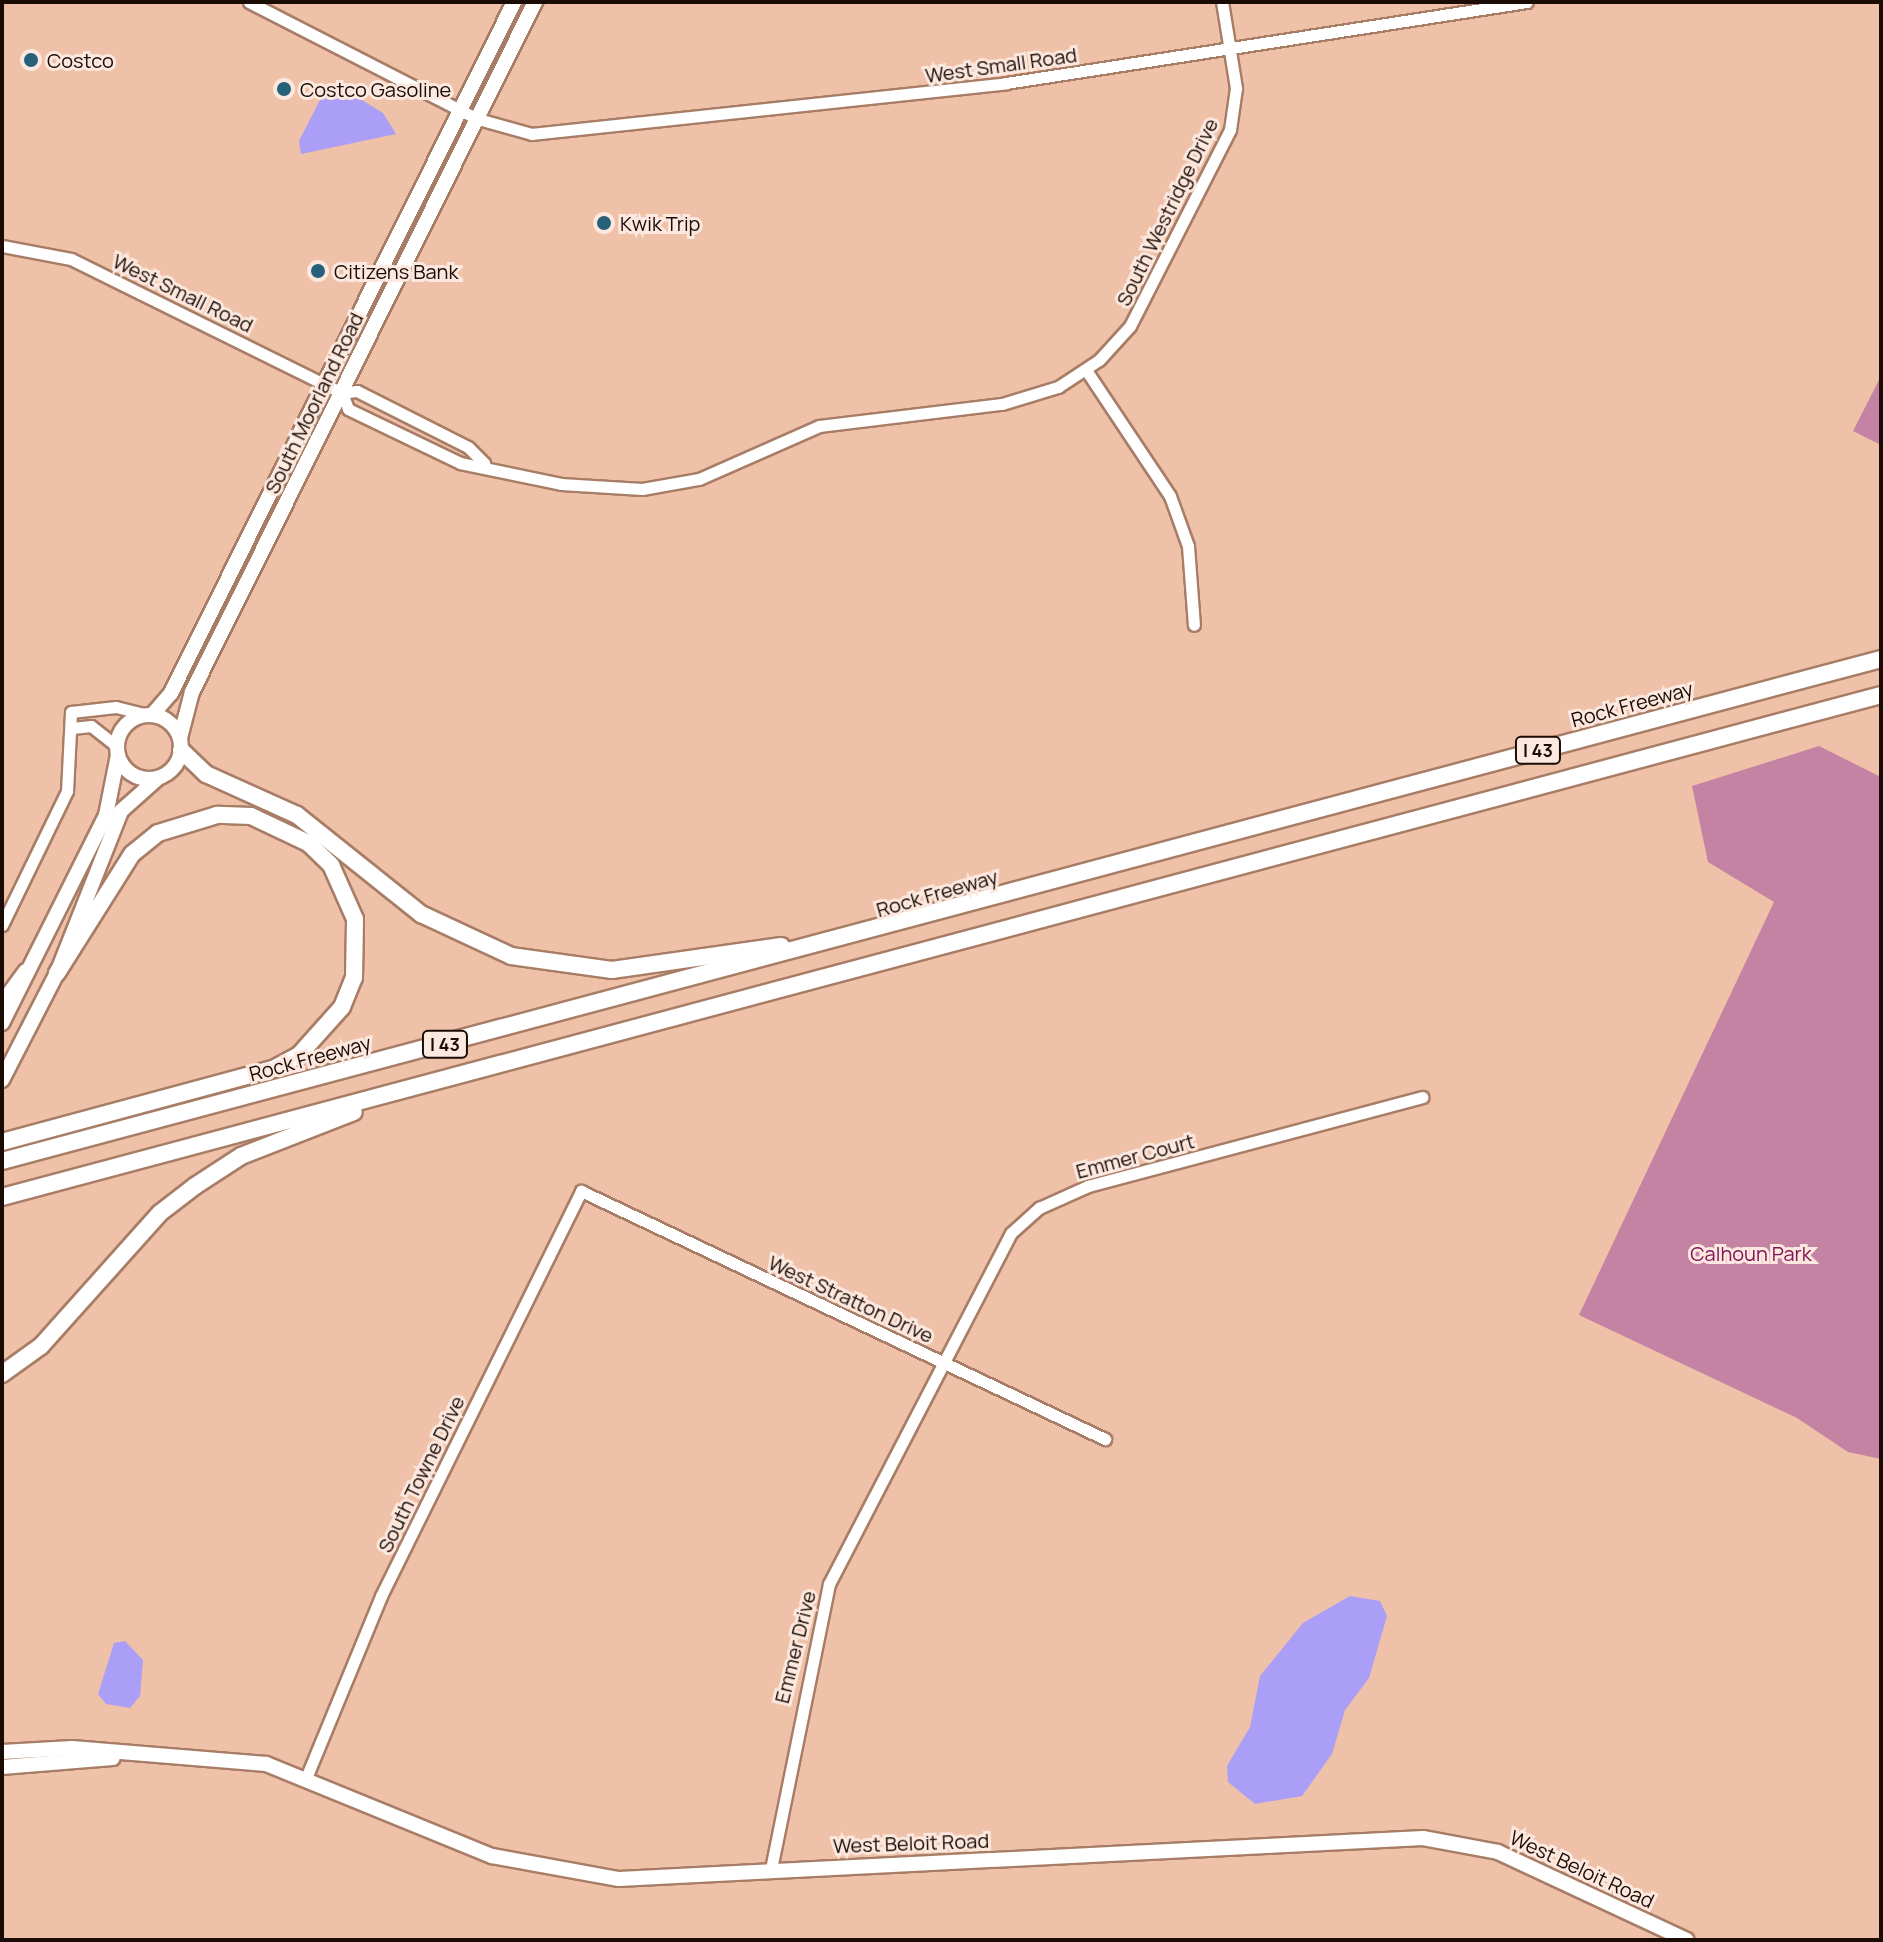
<!DOCTYPE html>
<style>
body{margin:0}
#map{position:relative;width:1883px;height:1942px;overflow:hidden;background:#efc1a8;font-family:Manrope,sans-serif}
div>[style]{position:absolute}
.green>*{inset:0;background:#c583a3}
.water>*{inset:0;background:#aa9ef6}
.roads{filter:drop-shadow(2px 0 #a87d66) drop-shadow(-2px 0 #a87d66) drop-shadow(0 2px #a87d66) drop-shadow(0 -2px #a87d66)}
.minor>*{height:11px;margin:-5.5px;padding:0 5.5px;transform-origin:5.5px;border-radius:5.5px;background:#fff}
.major>*{height:14px;margin:-7px;padding:0 7px;transform-origin:7px;border-radius:7px;background:#fff}
.major>.ring{margin:-7px;padding:0;box-sizing:content-box;background:none;border:14px solid #fff;border-radius:50%}
.highway>*{height:16px;margin:-8px;padding:0 8px;transform-origin:8px;border-radius:8px;background:#fff}
.dots>*{width:22px;height:22px;translate:-50% -50%;box-sizing:border-box;border:4px solid #fce8de;border-radius:50%}
span{translate:-50% -50%;white-space:nowrap;text-align:center;line-height:1.15;-webkit-text-stroke:6px #fce8de;paint-order:stroke}
.shield-label span{padding:2px 6px;background:#fce8de;border:2px solid;border-radius:6px;-webkit-text-stroke-width:0}
.shield-label{font-size:18px;color:#1a0b04;font-weight:700}
.poi-label{font-size:20px;color:#1a0b04}
.left{translate:0 -50%;text-align:left}
.street-label{font-size:20px;color:#1a0b04}
.park-label{font-size:20px;color:#821558}
.frame{position:absolute;inset:0;border:4px solid #1a0b04;pointer-events:none}
</style>
<div id="map">
<div class="green">
<div style="clip-path:polygon(1881px 376px,1881px 445px,1853px 431px)"></div>
<div style="clip-path:polygon(1819px 746px,1881px 777px,1881px 1459px,1848px 1452px,1797px 1418px,1579px 1315px,1774px 902px,1708px 862px,1692px 786px)"></div>
</div>
<div class="water">
<div style="clip-path:polygon(339px 86px,383px 113px,396px 134px,301px 154px,299px 141px,325px 90px)"></div>
<div style="clip-path:polygon(1350px 1596px,1380px 1601px,1387px 1616px,1369px 1678px,1345px 1710px,1332px 1754px,1302px 1796px,1255px 1804px,1228px 1782px,1227px 1766px,1250px 1727px,1260px 1676px,1303px 1623px)"></div>
<div style="clip-path:polygon(125px 1641px,143px 1660px,140px 1696px,130px 1708px,106px 1704px,98px 1694px,114px 1643px)"></div>
</div>
<div class="roads">
<div class="minor">
<div style="left:249px;top:2px;width:257px;rotate:27.1deg"></div>
<div style="left:478px;top:119px;width:56px;rotate:15.5deg"></div>
<div style="left:532px;top:134px;width:477px;rotate:-6.1deg"></div>
<div style="left:1006px;top:83px;width:527px;rotate:-8.84deg"></div>
<div style="left:2px;top:246px;width:70px;rotate:10.7deg"></div>
<div style="left:71px;top:259px;width:302px;rotate:26.3deg"></div>
<div style="left:1086px;top:370px;width:151px;rotate:56.3deg"></div>
<div style="left:1170px;top:496px;width:53px;rotate:70.2deg"></div>
<div style="left:1188px;top:546px;width:79px;rotate:85.7deg"></div>
<div style="left:342px;top:393px;width:17px;rotate:69deg"></div>
<div style="left:348px;top:409px;width:124px;rotate:25.7deg"></div>
<div style="left:460px;top:463px;width:103px;rotate:11.7deg"></div>
<div style="left:561px;top:484px;width:81px;rotate:3.5deg"></div>
<div style="left:642px;top:489px;width:58px;rotate:-10deg"></div>
<div style="left:699px;top:479px;width:131px;rotate:-23.8deg"></div>
<div style="left:819px;top:426px;width:184px;rotate:-6.9deg"></div>
<div style="left:1002px;top:404px;width:59px;rotate:-16.9deg"></div>
<div style="left:1058px;top:387px;width:49px;rotate:-33.4deg"></div>
<div style="left:1099px;top:360px;width:46px;rotate:-47.6deg"></div>
<div style="left:1130px;top:326px;width:220px;rotate:-63deg"></div>
<div style="left:1230px;top:130px;width:42px;rotate:-81.9deg"></div>
<div style="left:1236px;top:88px;width:87px;rotate:-99.2deg"></div>
<div style="left:342px;top:393px;width:15px;rotate:-8deg"></div>
<div style="left:357px;top:391px;width:124px;rotate:26.8deg"></div>
<div style="left:468px;top:447px;width:23px;rotate:45deg"></div>
<div style="left:72px;top:728px;width:19px;rotate:-6deg"></div>
<div style="left:91px;top:726px;width:33px;rotate:38deg"></div>
<div style="left:2px;top:925px;width:149px;rotate:-64.1deg"></div>
<div style="left:67px;top:791px;width:79px;rotate:-87.1deg"></div>
<div style="left:71px;top:712px;width:45px;rotate:-6.3deg"></div>
<div style="left:116px;top:707px;width:32px;rotate:14deg"></div>
<div style="left:306px;top:1778px;width:197px;rotate:-67.6deg"></div>
<div style="left:381px;top:1596px;width:452px;rotate:-63.7deg"></div>
<div style="left:581px;top:1191px;width:580px;rotate:25.33deg"></div>
<div style="left:771px;top:1869px;width:291px;rotate:-78.5deg"></div>
<div style="left:829px;top:1584px;width:395px;rotate:-62.6deg"></div>
<div style="left:1011px;top:1233px;width:38px;rotate:-42deg"></div>
<div style="left:1039px;top:1208px;width:54px;rotate:-24.2deg"></div>
<div style="left:1088px;top:1186px;width:346px;rotate:-14.9deg"></div>
</div>
<div class="major">
<div class="ring" style="left:117px;top:715px;width:50px;height:50px"></div>
<div style="left:152px;top:715px;width:29px;rotate:-49deg"></div>
<div style="left:171px;top:693px;width:771px;rotate:-63.6deg"></div>
<div style="left:180px;top:738px;width:48px;rotate:-75.4deg"></div>
<div style="left:192px;top:692px;width:771px;rotate:-63.57deg"></div>
<div style="left:2px;top:1023px;width:233px;rotate:-63.4deg"></div>
<div style="left:106px;top:815px;width:61px;rotate:-78.7deg"></div>
<div style="left:2px;top:1080px;width:120px;rotate:-62.8deg"></div>
<div style="left:57px;top:973px;width:174px;rotate:-68.4deg"></div>
<div style="left:121px;top:811px;width:48px;rotate:-41.6deg"></div>
<div style="left:2px;top:1752px;width:70px;rotate:-3.3deg"></div>
<div style="left:72px;top:1748px;width:195px;rotate:4.7deg"></div>
<div style="left:266px;top:1764px;width:244px;rotate:22.2deg"></div>
<div style="left:492px;top:1856px;width:129px;rotate:10.3deg"></div>
<div style="left:619px;top:1879px;width:805px;rotate:-2.92deg"></div>
<div style="left:1423px;top:1838px;width:76px;rotate:10.6deg"></div>
<div style="left:1498px;top:1852px;width:208px;rotate:25deg"></div>
<div style="left:2px;top:1767px;width:111px;rotate:-4.6deg"></div>
</div>
<div class="highway">
<div style="left:181px;top:750px;width:35px;rotate:44deg"></div>
<div style="left:206px;top:774px;width:100px;rotate:24.3deg"></div>
<div style="left:297px;top:815px;width:159px;rotate:38.6deg"></div>
<div style="left:421px;top:914px;width:99px;rotate:25deg"></div>
<div style="left:511px;top:956px;width:102px;rotate:7.9deg"></div>
<div style="left:612px;top:970px;width:171px;rotate:-8.1deg"></div>
<div style="left:2px;top:1005px;width:41px;rotate:-54deg"></div>
<div style="left:2px;top:1142px;width:281px;rotate:-15.1deg"></div>
<div style="left:273px;top:1069px;width:30px;rotate:-28deg"></div>
<div style="left:299px;top:1055px;width:64px;rotate:-48.1deg"></div>
<div style="left:342px;top:1007px;width:31px;rotate:-68deg"></div>
<div style="left:354px;top:978px;width:59px;rotate:-89deg"></div>
<div style="left:355px;top:919px;width:59px;rotate:-114deg"></div>
<div style="left:331px;top:865px;width:32px;rotate:-136deg"></div>
<div style="left:308px;top:843px;width:63px;rotate:-154.7deg"></div>
<div style="left:251px;top:816px;width:34px;rotate:-178deg"></div>
<div style="left:217px;top:815px;width:62px;rotate:163deg"></div>
<div style="left:158px;top:833px;width:33px;rotate:141deg"></div>
<div style="left:132px;top:854px;width:141px;rotate:122.2deg"></div>
<div style="left:2px;top:1161px;width:1945px;rotate:-14.96deg"></div>
<div style="left:2px;top:1197px;width:1945px;rotate:-14.96deg"></div>
<div style="left:2px;top:1374px;width:48px;rotate:-35.7deg"></div>
<div style="left:41px;top:1346px;width:178px;rotate:-48.2deg"></div>
<div style="left:160px;top:1213px;width:44px;rotate:-37.6deg"></div>
<div style="left:195px;top:1186px;width:55px;rotate:-33.1deg"></div>
<div style="left:241px;top:1156px;width:121px;rotate:-21.3deg"></div>
</div>
</div>
<div class="dots">
<div style="left:31px;top:60px;background:#266079"></div>
<div style="left:284px;top:89px;background:#266079"></div>
<div style="left:604px;top:223px;background:#266079"></div>
<div style="left:318px;top:271px;background:#266079"></div>
</div>
<div class="shield-label">
<span style="left:1538px;top:750px">I 43</span>
<span style="left:445px;top:1044px">I 43</span>
</div>
<div class="poi-label">
<span class="left" style="left:47px;top:60px">Costco</span>
<span class="left" style="left:300px;top:89px">Costco Gasoline</span>
<span class="left" style="left:620px;top:223px">Kwik Trip</span>
<span class="left" style="left:334px;top:271px">Citizens Bank</span>
</div>
<div class="street-label">
<span style="left:1001px;top:65px;rotate:-8deg">West Small Road</span>
<span style="left:1167px;top:212px;rotate:-64deg">South Westridge Drive</span>
<span style="left:183px;top:293px;rotate:26deg">West Small Road</span>
<span style="left:314px;top:403px;rotate:-64deg">South Moorland Road</span>
<span style="left:1632px;top:704px;rotate:-15deg">Rock Freeway</span>
<span style="left:937px;top:893px;rotate:-16deg">Rock Freeway</span>
<span style="left:310px;top:1058px;rotate:-15deg">Rock Freeway</span>
<span style="left:1135px;top:1156px;rotate:-15deg">Emmer Court</span>
<span style="left:851px;top:1299px;rotate:25deg">West Stratton Drive</span>
<span style="left:421px;top:1474px;rotate:-64deg">South Towne Drive</span>
<span style="left:795px;top:1647px;rotate:-76deg">Emmer Drive</span>
<span style="left:911px;top:1843px;rotate:-2deg">West Beloit Road</span>
<span style="left:1582px;top:1869px;rotate:25deg">West Beloit Road</span>
</div>
<div class="park-label">
<span style="left:1751px;top:1253px">Calhoun Park</span>
</div>
<div class="frame"></div>
</div>
